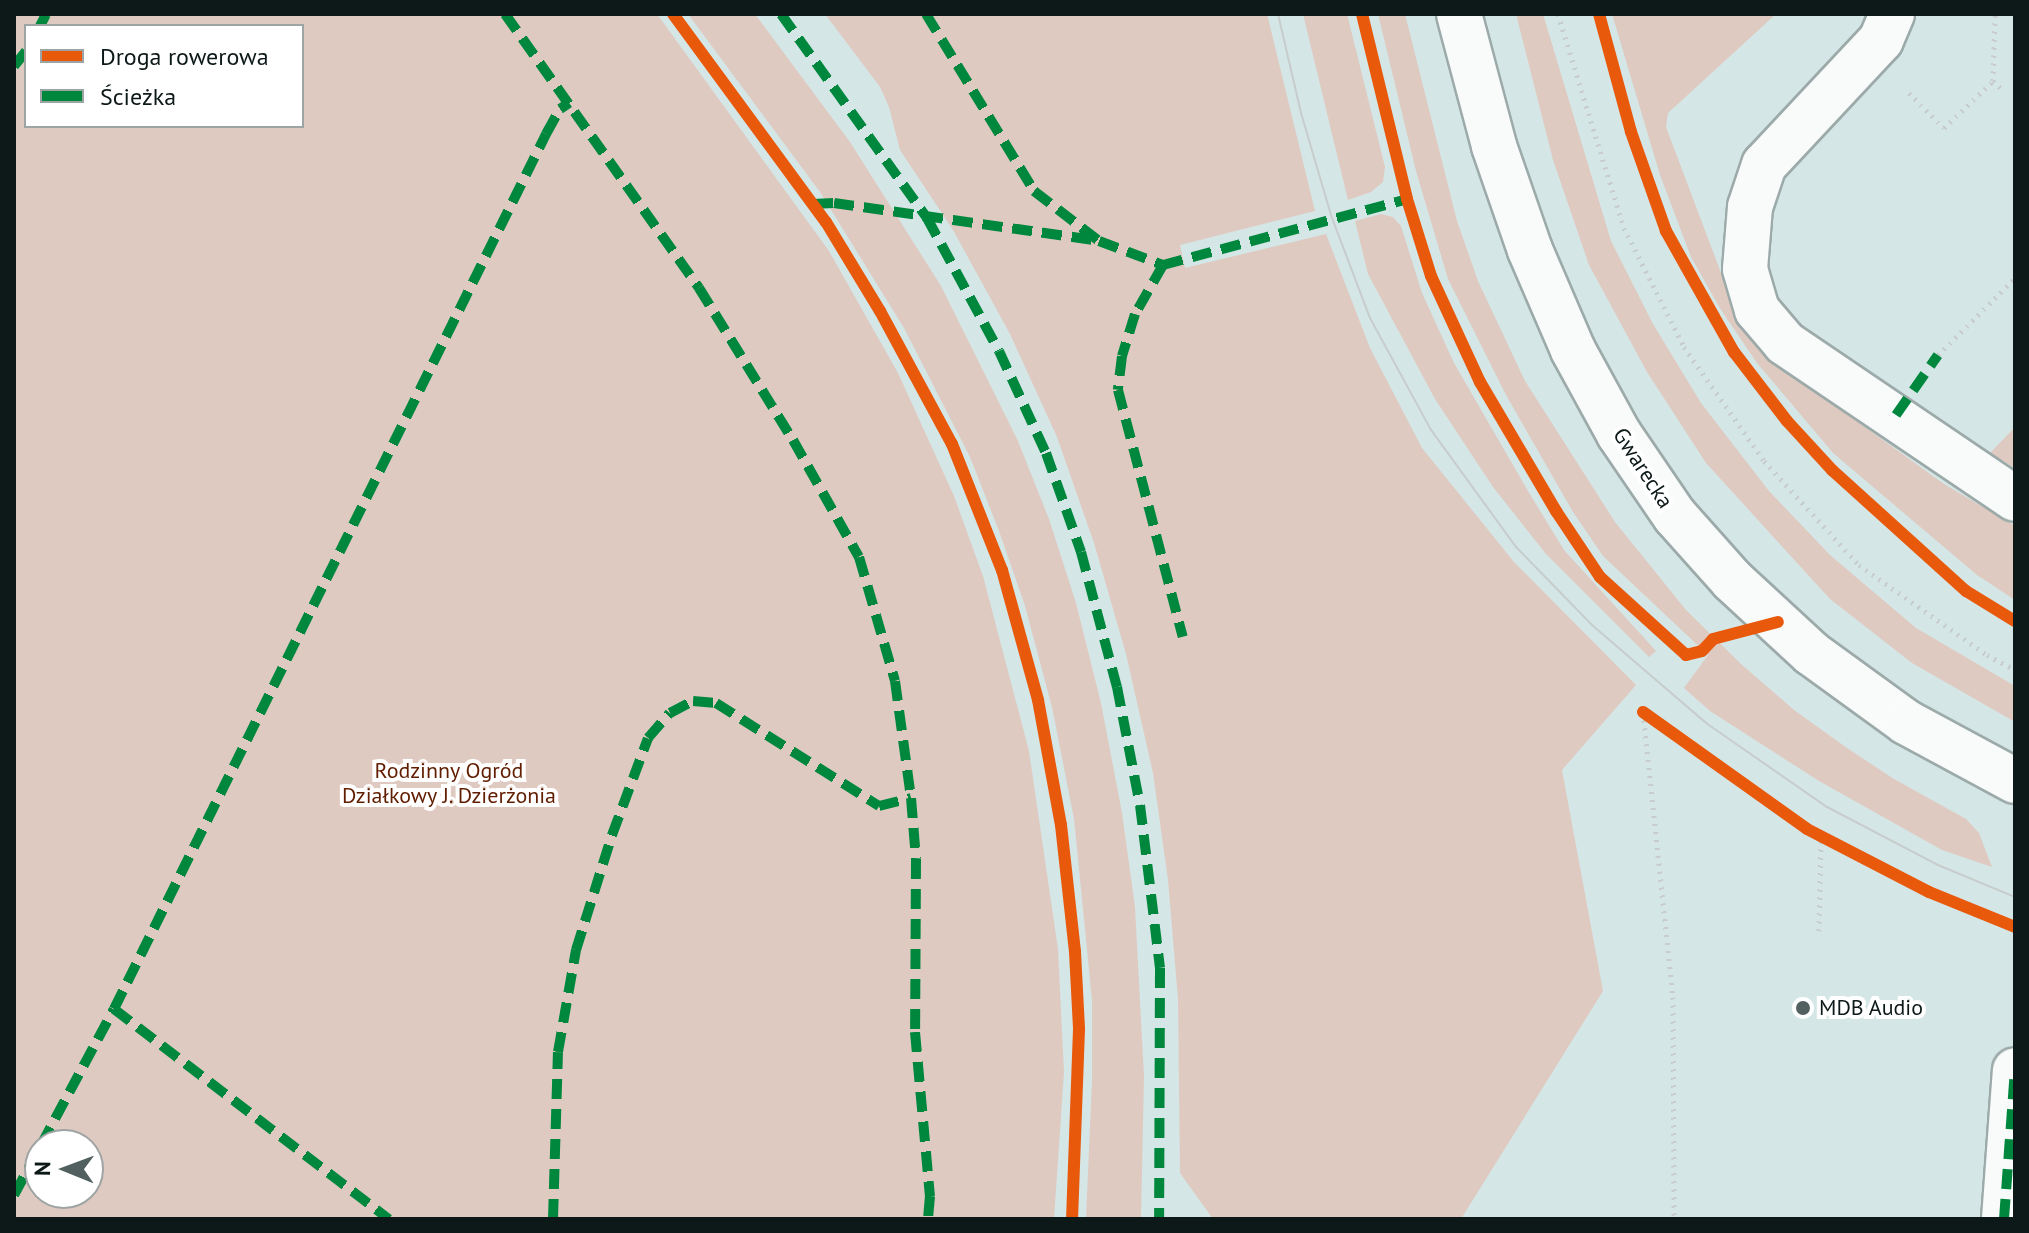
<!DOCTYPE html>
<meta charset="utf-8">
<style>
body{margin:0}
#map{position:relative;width:2029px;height:1233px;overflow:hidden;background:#d5e6e6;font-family:"PT Sans",sans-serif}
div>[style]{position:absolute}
.green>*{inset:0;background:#dfcac1}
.path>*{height:5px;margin-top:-2.5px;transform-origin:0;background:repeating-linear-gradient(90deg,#c7cccc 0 2px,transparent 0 8px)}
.roads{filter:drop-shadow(2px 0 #9caaa9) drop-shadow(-2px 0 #9caaa9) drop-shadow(0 2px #9caaa9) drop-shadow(0 -2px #9caaa9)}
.minor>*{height:44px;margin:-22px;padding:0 22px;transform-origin:22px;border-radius:22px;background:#f9fbfb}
.tram>*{height:2px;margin:-1px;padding:0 1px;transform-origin:1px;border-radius:1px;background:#c7cccc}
.quiet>*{height:10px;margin-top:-5px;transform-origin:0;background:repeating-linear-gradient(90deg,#00873e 0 20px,transparent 0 30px)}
.cycleway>*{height:12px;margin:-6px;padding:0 6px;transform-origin:6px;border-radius:6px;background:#e8590c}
.dots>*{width:22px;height:22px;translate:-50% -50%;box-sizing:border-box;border:4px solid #fff;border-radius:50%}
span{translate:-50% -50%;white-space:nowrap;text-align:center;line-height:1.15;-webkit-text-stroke:8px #fff;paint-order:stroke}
.street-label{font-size:22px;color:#0d1818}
.park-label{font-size:22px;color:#601d00}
.poi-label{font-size:22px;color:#0d1818}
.left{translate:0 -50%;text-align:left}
.frame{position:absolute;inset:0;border:16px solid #0d1818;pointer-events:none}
.legend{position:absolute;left:24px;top:24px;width:280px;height:104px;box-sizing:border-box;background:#fff;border:2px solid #9ea3a3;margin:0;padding:10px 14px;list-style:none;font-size:24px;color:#0d1818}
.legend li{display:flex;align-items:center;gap:16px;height:40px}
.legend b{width:40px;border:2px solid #9ea3a3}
.north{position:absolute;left:24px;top:1129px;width:80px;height:80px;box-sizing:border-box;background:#fff;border:2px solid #9ea3a3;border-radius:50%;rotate:271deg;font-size:22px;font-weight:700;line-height:32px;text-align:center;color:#0d1818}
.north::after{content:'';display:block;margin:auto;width:28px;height:36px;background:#536060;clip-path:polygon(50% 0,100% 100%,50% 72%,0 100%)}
</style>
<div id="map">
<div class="green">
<div style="clip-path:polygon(evenodd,14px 14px,657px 14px,829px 251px,898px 373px,954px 496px,983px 576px,1029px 751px,1058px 949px,1064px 1072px,1054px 1219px,14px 1219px,14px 14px,26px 26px,302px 26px,302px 126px,26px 126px,26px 26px,14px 14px,40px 1145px,88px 1145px,88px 1193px,40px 1193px,40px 1145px)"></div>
<div style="clip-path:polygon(688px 14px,755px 14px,850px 142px,941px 286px,1018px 441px,1049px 519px,1076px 603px,1101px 703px,1122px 813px,1135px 907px,1144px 1076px,1141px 1219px,1086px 1219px,1092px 1081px,1092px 1000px,1074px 819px,1052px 707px,1025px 606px,999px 531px,970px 457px,904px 328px,820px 192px)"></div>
<div style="clip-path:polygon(825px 14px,1267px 14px,1315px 211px,1180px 245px,1185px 268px,1326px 234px,1370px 348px,1422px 448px,1514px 562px,1636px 685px,1562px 770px,1603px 991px,1461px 1219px,1213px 1219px,1180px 1173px,1178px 999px,1168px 880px,1153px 773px,1126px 654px,1094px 543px,1057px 437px,1010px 334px,953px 230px,900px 150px,889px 107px,880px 87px)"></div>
<div style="clip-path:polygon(1303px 14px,1347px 14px,1385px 167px,1383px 182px,1371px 192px,1348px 200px)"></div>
<div style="clip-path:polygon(1378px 14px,1405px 14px,1457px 221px,1478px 281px,1525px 381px,1615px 522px,1686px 610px,1741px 664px,1794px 710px,1847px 748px,1894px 779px,1966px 819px,1979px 833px,1992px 867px,1942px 850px,1819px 781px,1710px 711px,1684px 688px,1708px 655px,1603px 556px,1573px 512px,1506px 395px,1448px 279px,1416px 171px)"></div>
<div style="clip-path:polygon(1516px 14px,1543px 14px,1611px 241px,1653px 324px,1701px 403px,1769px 491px,1830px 555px,1916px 628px,2015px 686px,2015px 722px,1912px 663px,1830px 599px,1706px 463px,1647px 372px,1589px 265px,1553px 160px)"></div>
<div style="clip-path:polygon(1612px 14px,1776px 14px,1668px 113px,1666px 127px,1726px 286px,1755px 338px,1830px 402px,1944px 484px,2015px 526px,2015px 600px,1977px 575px,1833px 453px,1757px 363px,1721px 310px,1691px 257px,1660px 175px)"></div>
<div style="clip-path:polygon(1381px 214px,1393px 217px,1401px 226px,1422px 293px,1454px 363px,1528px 491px,1564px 550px,1656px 651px,1649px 657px,1546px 554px,1493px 487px,1435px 399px,1368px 274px,1355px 221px)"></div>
<div style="clip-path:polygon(2015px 427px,2015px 468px,1990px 453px)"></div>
</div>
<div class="path">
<div style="left:1558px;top:14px;width:224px;rotate:72.9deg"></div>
<div style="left:1624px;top:228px;width:133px;rotate:63.2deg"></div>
<div style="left:1684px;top:347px;width:139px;rotate:54.9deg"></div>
<div style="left:1764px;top:461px;width:141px;rotate:47.6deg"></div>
<div style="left:1859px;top:565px;width:156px;rotate:35.1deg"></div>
<div style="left:1987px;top:655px;width:32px;rotate:28deg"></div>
<div style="left:1993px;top:81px;width:67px;rotate:-88.3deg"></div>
<div style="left:1909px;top:93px;width:49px;rotate:45deg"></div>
<div style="left:1944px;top:128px;width:68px;rotate:-43.8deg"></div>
<div style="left:1993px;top:81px;width:12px;rotate:42deg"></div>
<div style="left:1938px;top:355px;width:109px;rotate:-45deg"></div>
<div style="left:1643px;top:712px;width:287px;rotate:84deg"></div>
<div style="left:1673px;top:997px;width:222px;rotate:89.7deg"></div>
<div style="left:1819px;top:931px;width:95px;rotate:-88.8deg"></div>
</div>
<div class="roads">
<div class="minor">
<div style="left:1459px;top:14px;width:137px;rotate:75.1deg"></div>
<div style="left:1494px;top:146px;width:110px;rotate:70.9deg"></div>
<div style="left:1530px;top:250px;width:109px;rotate:66.7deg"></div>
<div style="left:1573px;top:350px;width:96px;rotate:61.3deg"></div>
<div style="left:1619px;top:434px;width:99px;rotate:55.7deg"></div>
<div style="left:1675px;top:516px;width:86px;rotate:48.3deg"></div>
<div style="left:1732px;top:580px;width:108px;rotate:42.7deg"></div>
<div style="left:1811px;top:653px;width:117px;rotate:36deg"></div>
<div style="left:1906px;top:722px;width:124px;rotate:28.4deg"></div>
<div style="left:1892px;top:14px;width:28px;rotate:113deg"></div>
<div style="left:1881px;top:40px;width:171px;rotate:133.1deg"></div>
<div style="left:1764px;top:165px;width:44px;rotate:108.4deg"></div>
<div style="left:1750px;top:207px;width:62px;rotate:94.6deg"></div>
<div style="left:1745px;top:269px;width:43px;rotate:73.7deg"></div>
<div style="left:1757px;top:310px;width:43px;rotate:49.7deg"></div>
<div style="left:1785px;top:343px;width:278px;rotate:34.1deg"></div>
<div style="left:2004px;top:1219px;width:149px;rotate:-85.8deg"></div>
</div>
</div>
<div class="tram">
<div style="left:1278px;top:14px;width:102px;rotate:76.9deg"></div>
<div style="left:1301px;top:113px;width:109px;rotate:73.6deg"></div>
<div style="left:1332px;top:218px;width:107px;rotate:69.2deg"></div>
<div style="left:1370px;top:318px;width:128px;rotate:61.4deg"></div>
<div style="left:1431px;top:430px;width:145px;rotate:54deg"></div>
<div style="left:1516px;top:547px;width:110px;rotate:45.7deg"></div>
<div style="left:1593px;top:626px;width:149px;rotate:40.6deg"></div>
<div style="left:1706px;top:723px;width:147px;rotate:34.8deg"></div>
<div style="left:1827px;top:807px;width:125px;rotate:27.6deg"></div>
<div style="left:1938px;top:865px;width:83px;rotate:22.6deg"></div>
</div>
<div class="quiet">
<div style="left:505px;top:14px;width:336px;rotate:54.7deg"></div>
<div style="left:699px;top:288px;width:179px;rotate:58.3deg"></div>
<div style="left:793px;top:440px;width:134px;rotate:60.6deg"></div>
<div style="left:859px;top:557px;width:129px;rotate:73.8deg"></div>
<div style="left:895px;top:681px;width:118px;rotate:82.2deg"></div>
<div style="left:911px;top:798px;width:61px;rotate:85.3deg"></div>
<div style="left:916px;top:859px;width:173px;rotate:90.3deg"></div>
<div style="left:915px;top:1032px;width:165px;rotate:84.8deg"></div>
<div style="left:930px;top:1196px;width:23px;rotate:95deg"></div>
<div style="left:781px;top:14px;width:251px;rotate:54.4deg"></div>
<div style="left:927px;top:218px;width:151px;rotate:61.6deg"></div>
<div style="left:999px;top:351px;width:112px;rotate:65.3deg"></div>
<div style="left:1046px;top:453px;width:105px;rotate:70.5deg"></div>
<div style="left:1081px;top:552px;width:140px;rotate:75.1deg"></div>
<div style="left:1117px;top:687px;width:120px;rotate:79deg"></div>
<div style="left:1140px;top:805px;width:164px;rotate:83deg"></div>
<div style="left:1160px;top:968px;width:251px;rotate:90.2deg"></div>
<div style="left:926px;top:14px;width:207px;rotate:58.6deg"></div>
<div style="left:1034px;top:191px;width:82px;rotate:37.6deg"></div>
<div style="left:1099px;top:241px;width:68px;rotate:20.6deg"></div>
<div style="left:1163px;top:265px;width:253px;rotate:-15.1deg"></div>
<div style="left:40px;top:26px;width:13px;rotate:-63deg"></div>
<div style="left:14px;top:66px;width:19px;rotate:-51deg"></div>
<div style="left:813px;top:204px;width:21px;rotate:-3deg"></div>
<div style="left:834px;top:203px;width:264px;rotate:8.1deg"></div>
<div style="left:1163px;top:265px;width:56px;rotate:119.7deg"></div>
<div style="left:1135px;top:314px;width:44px;rotate:107.2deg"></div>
<div style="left:1122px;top:356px;width:34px;rotate:97deg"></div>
<div style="left:1118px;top:390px;width:255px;rotate:75.3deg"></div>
<div style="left:1896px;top:415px;width:73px;rotate:-55deg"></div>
<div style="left:114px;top:1009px;width:346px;rotate:37.4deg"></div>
<div style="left:41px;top:1145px;width:154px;rotate:-61.8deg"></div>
<div style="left:114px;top:1009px;width:976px;rotate:-63.72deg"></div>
<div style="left:546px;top:134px;width:29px;rotate:-61deg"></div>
<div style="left:560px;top:109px;width:11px;rotate:-34deg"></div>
<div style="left:14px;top:1195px;width:55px;rotate:-61.6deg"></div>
<div style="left:553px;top:1219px;width:167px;rotate:-88.3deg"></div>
<div style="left:558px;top:1052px;width:104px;rotate:-80deg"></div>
<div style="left:576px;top:950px;width:121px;rotate:-72.6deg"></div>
<div style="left:612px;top:835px;width:103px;rotate:-69.6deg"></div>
<div style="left:648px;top:738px;width:33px;rotate:-49deg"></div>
<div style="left:670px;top:713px;width:26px;rotate:-28deg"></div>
<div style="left:693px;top:701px;width:23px;rotate:5deg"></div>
<div style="left:716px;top:703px;width:193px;rotate:32.3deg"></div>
<div style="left:879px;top:806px;width:33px;rotate:-14deg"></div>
<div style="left:2004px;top:1219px;width:149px;rotate:-85.8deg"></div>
</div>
<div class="cycleway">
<div style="left:673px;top:14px;width:258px;rotate:53.7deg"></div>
<div style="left:826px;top:222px;width:104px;rotate:58.8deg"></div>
<div style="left:880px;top:311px;width:151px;rotate:61.6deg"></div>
<div style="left:952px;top:444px;width:136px;rotate:68.4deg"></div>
<div style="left:1002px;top:570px;width:135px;rotate:74.5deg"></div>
<div style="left:1038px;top:700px;width:127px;rotate:79.6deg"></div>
<div style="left:1061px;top:825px;width:128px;rotate:83.7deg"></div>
<div style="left:1075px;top:952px;width:77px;rotate:87deg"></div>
<div style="left:1079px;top:1029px;width:190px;rotate:92.1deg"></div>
<div style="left:1362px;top:14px;width:190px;rotate:76.3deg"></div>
<div style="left:1407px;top:199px;width:81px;rotate:72.7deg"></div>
<div style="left:1431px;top:276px;width:117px;rotate:65.2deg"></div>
<div style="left:1480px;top:382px;width:150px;rotate:59.5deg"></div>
<div style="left:1556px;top:511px;width:79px;rotate:56.3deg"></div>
<div style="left:1600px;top:577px;width:116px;rotate:42.2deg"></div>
<div style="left:1686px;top:655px;width:16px;rotate:-14deg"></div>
<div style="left:1702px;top:651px;width:16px;rotate:-47deg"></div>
<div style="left:1713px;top:639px;width:67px;rotate:-14.7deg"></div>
<div style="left:1599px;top:14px;width:122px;rotate:74.8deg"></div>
<div style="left:1631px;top:132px;width:105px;rotate:70.5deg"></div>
<div style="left:1666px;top:231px;width:139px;rotate:60.7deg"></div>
<div style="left:1734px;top:352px;width:87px;rotate:52.5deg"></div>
<div style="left:1787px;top:421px;width:67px;rotate:47.4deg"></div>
<div style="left:1832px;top:470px;width:181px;rotate:42.1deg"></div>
<div style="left:1966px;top:591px;width:57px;rotate:31.5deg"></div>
<div style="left:1643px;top:712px;width:201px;rotate:35.5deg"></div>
<div style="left:1807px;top:829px;width:137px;rotate:27.3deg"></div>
<div style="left:1929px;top:892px;width:93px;rotate:22.1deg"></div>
</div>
<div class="dots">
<div style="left:1803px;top:1008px;background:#536060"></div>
</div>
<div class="street-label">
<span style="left:1643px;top:468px;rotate:57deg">Gwarecka</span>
</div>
<div class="park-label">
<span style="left:449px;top:783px">Rodzinny Ogród<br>Działkowy J. Dzierżonia</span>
</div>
<div class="poi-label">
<span class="left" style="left:1819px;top:1008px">MDB Audio</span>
</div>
<div class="frame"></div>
<ul class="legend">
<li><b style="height:10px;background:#e8590c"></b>Droga rowerowa</li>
<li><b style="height:10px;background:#00873e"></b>Ścieżka</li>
</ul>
<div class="north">N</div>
</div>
